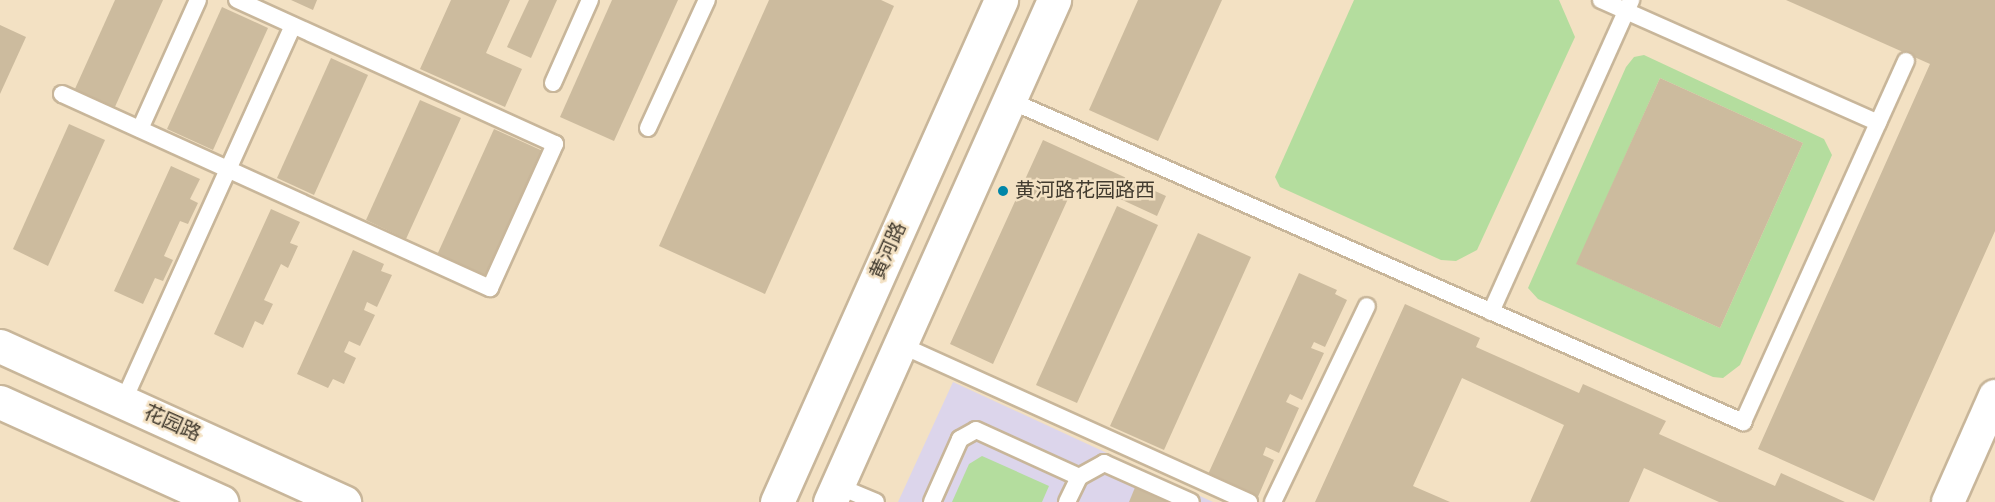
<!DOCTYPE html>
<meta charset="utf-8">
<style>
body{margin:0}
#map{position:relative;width:1995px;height:502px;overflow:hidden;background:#f3e1c3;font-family:Spectral,"Noto Sans SC",serif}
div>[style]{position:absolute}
.commercial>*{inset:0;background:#dcd5eb}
.green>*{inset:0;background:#b4dd9e}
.building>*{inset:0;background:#ccbb9e}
.roads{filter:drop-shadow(2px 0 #c8b69a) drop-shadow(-2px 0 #c8b69a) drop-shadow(0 2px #c8b69a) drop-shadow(0 -2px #c8b69a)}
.service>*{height:16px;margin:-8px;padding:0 8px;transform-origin:8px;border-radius:8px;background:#fff}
.minor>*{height:32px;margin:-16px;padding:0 16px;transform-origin:16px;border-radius:16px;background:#fff}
.secondary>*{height:33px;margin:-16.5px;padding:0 16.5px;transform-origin:16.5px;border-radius:16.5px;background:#fff}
.primary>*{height:33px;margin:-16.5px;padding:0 16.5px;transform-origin:16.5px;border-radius:16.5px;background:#fff}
.dots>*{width:16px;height:16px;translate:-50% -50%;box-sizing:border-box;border:3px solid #f3e1c3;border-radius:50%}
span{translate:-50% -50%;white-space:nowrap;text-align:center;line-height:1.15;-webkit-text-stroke:5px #f3e1c3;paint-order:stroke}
.poi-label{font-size:20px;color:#423b2f}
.left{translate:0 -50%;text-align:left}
.street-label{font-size:20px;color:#423b2f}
</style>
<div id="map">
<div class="commercial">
<div style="clip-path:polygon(953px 382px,1213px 502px,898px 502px)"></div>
</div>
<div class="green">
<div style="clip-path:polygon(1354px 0,1559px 0,1575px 37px,1477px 250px,1456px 261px,1441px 260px,1280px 187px,1275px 177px)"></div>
<div style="clip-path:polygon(evenodd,1644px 55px,1824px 139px,1832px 155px,1740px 365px,1723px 378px,1713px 377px,1538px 299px,1528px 288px,1626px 67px,1634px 57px,1644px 55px,1660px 78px,1803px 143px,1720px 328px,1577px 264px,1660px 78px)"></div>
<div style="clip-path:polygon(982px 456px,1049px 486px,1042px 502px,952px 502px,969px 464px)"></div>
</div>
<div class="building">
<div style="clip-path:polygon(115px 0,163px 0,114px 109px,74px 91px)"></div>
<div style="clip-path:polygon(291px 0,317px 0,313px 10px)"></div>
<div style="clip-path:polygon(451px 0,510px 0,486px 53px,522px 69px,505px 107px,420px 69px)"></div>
<div style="clip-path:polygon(529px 0,557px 0,531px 58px,507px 47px)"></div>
<div style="clip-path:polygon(612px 0,678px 0,614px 141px,560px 117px)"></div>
<div style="clip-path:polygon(769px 0,881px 0,894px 6px,765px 294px,659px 246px)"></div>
<div style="clip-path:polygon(1138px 0,1222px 0,1158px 141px,1089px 110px)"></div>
<div style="clip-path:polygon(1786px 0,1995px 0,1995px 231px,1874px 501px,1758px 449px,1930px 64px)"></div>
<div style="clip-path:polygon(222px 7px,268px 28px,213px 150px,167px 129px)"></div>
<div style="clip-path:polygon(0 25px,26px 37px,0 94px)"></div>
<div style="clip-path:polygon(331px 58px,368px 75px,314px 195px,277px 178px)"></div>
<div style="clip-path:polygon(1660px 78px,1803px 143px,1720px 328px,1576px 264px)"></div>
<div style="clip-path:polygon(420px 100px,461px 118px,406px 239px,366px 220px)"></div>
<div style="clip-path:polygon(69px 124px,105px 140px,48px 266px,13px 249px)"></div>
<div style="clip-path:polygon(494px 129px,545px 152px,488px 278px,437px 255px)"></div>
<div style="clip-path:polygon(1043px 140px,1166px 196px,1157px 216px,1077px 179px,993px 364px,950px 344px)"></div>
<div style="clip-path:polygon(171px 166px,200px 179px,190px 199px,198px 203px,188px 224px,180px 221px,164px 256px,173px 260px,163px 281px,155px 278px,143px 304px,114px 291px)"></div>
<div style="clip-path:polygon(1117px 206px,1158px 225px,1077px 403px,1036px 385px)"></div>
<div style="clip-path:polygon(271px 209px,300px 222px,290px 243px,298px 246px,288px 268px,281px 264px,264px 300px,273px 304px,263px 325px,255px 321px,243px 348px,214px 334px)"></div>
<div style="clip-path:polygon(1198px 233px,1251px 257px,1164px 450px,1110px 426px)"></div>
<div style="clip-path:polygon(353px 250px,384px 264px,381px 271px,392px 275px,377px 307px,367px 302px,364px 310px,375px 315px,360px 346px,349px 341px,344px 352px,356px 358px,344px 384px,333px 379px,328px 388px,297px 374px)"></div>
<div style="clip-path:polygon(1299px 273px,1337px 290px,1335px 294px,1347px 300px,1325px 347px,1314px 342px,1311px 348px,1324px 353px,1302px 400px,1290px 394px,1286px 402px,1299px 408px,1279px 453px,1266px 447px,1263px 455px,1274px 460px,1257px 499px,1205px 481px)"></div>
<div style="clip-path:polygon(1405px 304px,1480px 338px,1476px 347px,1579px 393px,1583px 384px,1666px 421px,1659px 434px,1775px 486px,1781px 473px,1845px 502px,1719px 502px,1644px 468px,1629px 502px,1530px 502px,1564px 425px,1462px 378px,1413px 486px,1450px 502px,1315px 502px)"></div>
<div style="clip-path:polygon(1136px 485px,1174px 502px,1129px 502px)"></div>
</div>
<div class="roads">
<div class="service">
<div style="left:1601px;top:0;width:303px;rotate:23.9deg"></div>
<div style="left:553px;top:83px;width:91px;rotate:-66deg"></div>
<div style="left:62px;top:94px;width:470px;rotate:24.4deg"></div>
<div style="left:490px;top:288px;width:158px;rotate:-65.7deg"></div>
<div style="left:555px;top:144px;width:349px;rotate:-155.6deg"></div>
<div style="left:1009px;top:100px;width:802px;rotate:23.69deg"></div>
<div style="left:1743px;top:422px;width:396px;rotate:-65.7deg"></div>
<div style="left:648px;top:128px;width:141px;rotate:-65.3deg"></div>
<div style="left:140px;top:129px;width:141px;rotate:-65.8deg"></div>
<div style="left:1491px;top:312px;width:342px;rotate:-65.8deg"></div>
<div style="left:901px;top:345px;width:382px;rotate:24.3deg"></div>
<div style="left:123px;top:402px;width:413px;rotate:-65.7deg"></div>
<div style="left:838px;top:486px;width:41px;rotate:22.8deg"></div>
<div style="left:932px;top:502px;width:69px;rotate:-66deg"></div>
<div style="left:960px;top:439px;width:18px;rotate:-29deg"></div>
<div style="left:976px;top:430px;width:113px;rotate:24.5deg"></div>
<div style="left:1067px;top:502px;width:28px;rotate:-64deg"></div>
<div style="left:1079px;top:477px;width:29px;rotate:-29deg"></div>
<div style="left:1104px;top:463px;width:95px;rotate:24.1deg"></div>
<div style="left:1273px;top:502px;width:217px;rotate:-64.4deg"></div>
</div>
<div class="minor">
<div style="left:1948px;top:502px;width:116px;rotate:-66.1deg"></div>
</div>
<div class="secondary">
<div style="left:777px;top:502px;width:550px;rotate:-65.95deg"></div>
<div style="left:830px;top:502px;width:550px;rotate:-65.95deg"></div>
</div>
<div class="primary">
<div style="left:0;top:346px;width:378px;rotate:24.4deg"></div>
<div style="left:0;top:402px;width:243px;rotate:24.3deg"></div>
</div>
</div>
<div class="dots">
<div style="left:1003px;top:191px;background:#0086a8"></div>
</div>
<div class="poi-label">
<span class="left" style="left:1015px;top:191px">黄河路花园路西</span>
</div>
<div class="street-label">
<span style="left:889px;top:251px;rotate:-66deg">黄河路</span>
<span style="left:172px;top:424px;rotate:24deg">花园路</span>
</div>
</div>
